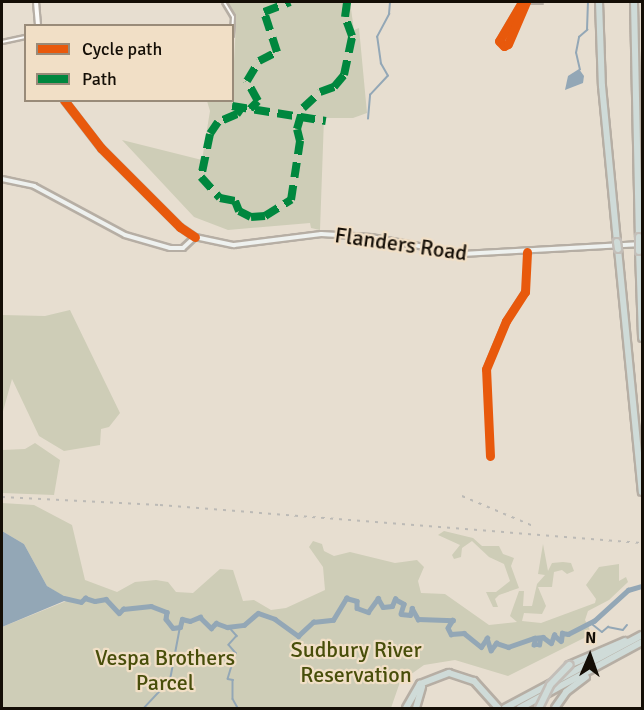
<!DOCTYPE html>
<style>
body{margin:0}
#map{position:relative;width:644px;height:710px;overflow:hidden;background:#e7ded0;font-family:Signika,sans-serif}
div>[style]{position:absolute}
.green>*{inset:0;background:#cecdb7}
.water>*{inset:0;background:#93a7b6}
.stream>*{height:1.5px;margin:-0.75px;padding:0 0.75px;transform-origin:0.75px;border-radius:0.75px;background:#93a7b6}
.river>*{height:4.5px;margin:-2.25px;padding:0 2.25px;transform-origin:2.25px;border-radius:2.25px;background:#93a7b6}
.roads{filter:drop-shadow(2px 0 #b6aea4) drop-shadow(-2px 0 #b6aea4) drop-shadow(0 2px #b6aea4) drop-shadow(0 -2px #b6aea4)}
.minor>*{height:2px;margin:-1px;padding:0 1px;transform-origin:1px;border-radius:1px;background:#fbfaf8}
.tertiary>*{height:4px;margin:-2px;padding:0 2px;transform-origin:2px;border-radius:2px;background:#fbfaf8}
.secondary>*{height:4px;margin:-2px;padding:0 2px;transform-origin:2px;border-radius:2px;background:#eef1ef}
.motorway>*{height:6px;margin:-3px;padding:0 3px;transform-origin:3px;border-radius:3px;background:#cfdbd8}
.rail>*{height:1.5px;margin-top:-0.75px;transform-origin:0;background:repeating-linear-gradient(90deg,#bcbab6 0 3px,transparent 0 9px)}
.bridges{filter:drop-shadow(2px 0 #c3beb8) drop-shadow(-2px 0 #c3beb8) drop-shadow(0 2px #c3beb8) drop-shadow(0 -2px #c3beb8)}
.motorway-bridge>*{height:6px;margin:-3px;padding:0 3px;transform-origin:3px;border-radius:3px;background:#cfdbd8}
.quiet>*{height:8px;margin-top:-4px;transform-origin:0;background:repeating-linear-gradient(90deg,#00873e 0 15px,transparent 0 23px)}
.cycleway>*{height:9px;margin:-4.5px;padding:0 4.5px;transform-origin:4.5px;border-radius:4.5px;background:#e8590c}
span{translate:-50% -50%;white-space:nowrap;text-align:center;line-height:1.15;-webkit-text-stroke:4.5px #f1dfc6;paint-order:stroke}
.street-label{font-size:22px;color:#140e06}
.park-label{font-size:22px;color:#484e0a}
.frame{position:absolute;inset:0;border:3px solid #140e06;pointer-events:none}
.legend{position:absolute;left:24px;top:24px;width:210px;height:78px;box-sizing:border-box;background:#f1dfc6;border:2px solid #998b79;margin:0;padding:8px 10px;list-style:none;font-size:18px;color:#140e06}
.legend li{display:flex;align-items:center;gap:12px;height:30px}
.legend b{width:30px;border:2px solid #998b79}
.north{position:absolute;left:560px;top:626px;width:60px;height:60px;-webkit-text-stroke:4px #f1dfc6;paint-order:stroke;rotate:2deg;font-size:16px;font-weight:700;line-height:24px;text-align:center;color:#140e06}
.north::after{content:'';display:block;margin:auto;width:21px;height:27px;background:#140e06;clip-path:polygon(50% 0,100% 100%,50% 72%,0 100%)}
</style>
<div id="map">
<div class="green">
<div style="clip-path:polygon(228px 2px,350px 2px,354px 30px,359px 28px,367px 113px,353px 118px,324px 118px,320px 230px,311px 228px,310px 223px,228px 230px,194px 217px,122px 140px,202px 160px,210px 111px,207px 101px,232px 100px,236px 23px)"></div>
<div style="clip-path:polygon(70px 310px,120px 413px,109px 427px,101px 429px,100px 445px,64px 451px,39px 436px,12px 379px,2px 415px,2px 315px,45px 316px)"></div>
<div style="clip-path:polygon(35px 443px,60px 460px,54px 495px,2px 493px,2px 450px,25px 449px)"></div>
<div style="clip-path:polygon(2px 503px,34px 505px,72px 525px,85px 580px,117px 592px,135px 582px,156px 580px,168px 582px,176px 592px,193px 593px,220px 569px,233px 570px,243px 601px,254px 600px,271px 610px,286px 608px,325px 590px,323px 567px,309px 547px,313px 541px,322px 544px,324px 551px,334px 556px,350px 552px,395px 563px,417px 560px,424px 567px,418px 581px,421px 593px,445px 594px,489px 625px,517px 622px,510px 616px,519px 591px,524px 591px,523px 606px,532px 606px,537px 584px,545px 575px,538px 574px,543px 544px,548px 571px,552px 563px,563px 562px,571px 563px,574px 571px,567px 574px,562px 570px,554px 572px,552px 587px,538px 587px,546px 606px,542px 614px,524px 613px,522px 621px,541px 623px,595px 603px,596px 599px,586px 585px,599px 567px,619px 564px,619px 581px,626px 577px,628px 582px,609px 600px,588px 611px,585px 620px,592px 634px,508px 676px,455px 660px,424px 665px,400px 682px,391px 708px,2px 708px,2px 627px,69px 600px,47px 586px,24px 544px,2px 531px)"></div>
<div style="clip-path:polygon(444px 531px,473px 538px,482px 546px,499px 546px,503px 554px,514px 558px,511px 566px,519px 588px,499px 595px,495px 599px,498px 607px,493px 607px,486px 592px,496px 592px,510px 581px,504px 564px,489px 557px,472px 541px,462px 548px,461px 557px,454px 559px,452px 555px,460px 545px,438px 535px)"></div>
</div>
<div class="water">
<div style="clip-path:polygon(579px 69px,584px 76px,583px 83px,565px 90px,568px 76px)"></div>
<div style="clip-path:polygon(2px 531px,24px 544px,47px 586px,69px 599px,2px 627px)"></div>
</div>
<div class="stream">
<div style="left:580px;top:70px;width:17px;rotate:-103deg"></div>
<div style="left:576px;top:53px;width:16px;rotate:-79deg"></div>
<div style="left:579px;top:37px;width:11px;rotate:-41deg"></div>
<div style="left:587px;top:30px;width:28px;rotate:-88deg"></div>
<div style="left:368px;top:119px;width:24px;rotate:-85deg"></div>
<div style="left:370px;top:95px;width:26px;rotate:-47deg"></div>
<div style="left:388px;top:76px;width:14px;rotate:-120deg"></div>
<div style="left:381px;top:64px;width:27px;rotate:-98deg"></div>
<div style="left:377px;top:37px;width:26px;rotate:-62deg"></div>
<div style="left:389px;top:14px;width:12px;rotate:-85deg"></div>
<div style="left:591px;top:623px;width:14px;rotate:39deg"></div>
<div style="left:602px;top:632px;width:8px;rotate:-40deg"></div>
<div style="left:608px;top:627px;width:15px;rotate:11deg"></div>
<div style="left:623px;top:630px;width:6px;rotate:-51deg"></div>
<div style="left:229px;top:627px;width:12px;rotate:48deg"></div>
<div style="left:237px;top:636px;width:12px;rotate:132deg"></div>
<div style="left:229px;top:645px;width:11px;rotate:49deg"></div>
<div style="left:236px;top:653px;width:27px;rotate:107deg"></div>
<div style="left:228px;top:679px;width:5px;rotate:11deg"></div>
<div style="left:233px;top:680px;width:19px;rotate:90deg"></div>
<div style="left:233px;top:699px;width:10px;rotate:61deg"></div>
<div style="left:144px;top:708px;width:38px;rotate:-47deg"></div>
<div style="left:170px;top:680px;width:54px;rotate:-79.3deg"></div>
</div>
<div class="river">
<div style="left:64px;top:598px;width:17px;rotate:13deg"></div>
<div style="left:81px;top:602px;width:6px;rotate:-45deg"></div>
<div style="left:85px;top:598px;width:10px;rotate:17deg"></div>
<div style="left:95px;top:601px;width:11px;rotate:-10deg"></div>
<div style="left:106px;top:599px;width:19px;rotate:47deg"></div>
<div style="left:119px;top:613px;width:6px;rotate:-45deg"></div>
<div style="left:123px;top:609px;width:28px;rotate:-6deg"></div>
<div style="left:151px;top:606px;width:17px;rotate:21deg"></div>
<div style="left:167px;top:612px;width:7px;rotate:98deg"></div>
<div style="left:166px;top:619px;width:11px;rotate:52deg"></div>
<div style="left:173px;top:628px;width:7px;rotate:-8deg"></div>
<div style="left:180px;top:627px;width:8px;rotate:-76deg"></div>
<div style="left:182px;top:619px;width:8px;rotate:14deg"></div>
<div style="left:190px;top:621px;width:11px;rotate:-22deg"></div>
<div style="left:200px;top:617px;width:16px;rotate:45deg"></div>
<div style="left:211px;top:628px;width:7px;rotate:-45deg"></div>
<div style="left:216px;top:623px;width:12px;rotate:20deg"></div>
<div style="left:227px;top:627px;width:17px;rotate:-7deg"></div>
<div style="left:244px;top:625px;width:18px;rotate:-41deg"></div>
<div style="left:258px;top:613px;width:18px;rotate:19deg"></div>
<div style="left:275px;top:619px;width:29px;rotate:36deg"></div>
<div style="left:298px;top:636px;width:21px;rotate:-43deg"></div>
<div style="left:313px;top:622px;width:20px;rotate:-6deg"></div>
<div style="left:333px;top:620px;width:26px;rotate:-59deg"></div>
<div style="left:346px;top:598px;width:11px;rotate:15deg"></div>
<div style="left:357px;top:601px;width:7px;rotate:90deg"></div>
<div style="left:357px;top:608px;width:12px;rotate:20deg"></div>
<div style="left:368px;top:612px;width:17px;rotate:-54deg"></div>
<div style="left:378px;top:598px;width:10px;rotate:61deg"></div>
<div style="left:383px;top:607px;width:9px;rotate:-6deg"></div>
<div style="left:392px;top:606px;width:8px;rotate:-67deg"></div>
<div style="left:395px;top:599px;width:10px;rotate:29deg"></div>
<div style="left:404px;top:604px;width:10px;rotate:107deg"></div>
<div style="left:401px;top:614px;width:9px;rotate:6deg"></div>
<div style="left:410px;top:615px;width:7px;rotate:-74deg"></div>
<div style="left:412px;top:608px;width:13px;rotate:61deg"></div>
<div style="left:418px;top:619px;width:35px;rotate:2deg"></div>
<div style="left:453px;top:620px;width:9px;rotate:122deg"></div>
<div style="left:448px;top:628px;width:7px;rotate:63deg"></div>
<div style="left:451px;top:634px;width:13px;rotate:-4deg"></div>
<div style="left:464px;top:633px;width:22px;rotate:39deg"></div>
<div style="left:481px;top:647px;width:11px;rotate:-56deg"></div>
<div style="left:487px;top:638px;width:13px;rotate:72deg"></div>
<div style="left:491px;top:650px;width:9px;rotate:-54deg"></div>
<div style="left:496px;top:643px;width:13px;rotate:18deg"></div>
<div style="left:508px;top:647px;width:28px;rotate:-19deg"></div>
<div style="left:534px;top:638px;width:9px;rotate:-6deg"></div>
<div style="left:543px;top:637px;width:10px;rotate:37deg"></div>
<div style="left:551px;top:643px;width:9px;rotate:-69deg"></div>
<div style="left:554px;top:635px;width:9px;rotate:41deg"></div>
<div style="left:561px;top:641px;width:8px;rotate:-83deg"></div>
<div style="left:562px;top:633px;width:6px;rotate:9deg"></div>
<div style="left:568px;top:634px;width:29px;rotate:-27deg"></div>
<div style="left:594px;top:621px;width:46px;rotate:-42.4deg"></div>
<div style="left:628px;top:590px;width:15px;rotate:-16deg"></div>
<div style="left:536px;top:638px;width:7px;rotate:106deg"></div>
<div style="left:534px;top:645px;width:5px"></div>
<div style="left:539px;top:645px;width:6px;rotate:-81deg"></div>
</div>
<div class="roads">
<div class="minor">
<div style="left:224px;top:2px;width:17px;rotate:59deg"></div>
<div style="left:233px;top:17px;width:18px;rotate:93deg"></div>
<div style="left:522px;top:2px;width:45px;rotate:120.5deg"></div>
<div style="left:499px;top:41px;width:7px;rotate:45deg"></div>
<div style="left:504px;top:46px;width:4px;rotate:-27deg"></div>
<div style="left:508px;top:44px;width:46px;rotate:-66.8deg"></div>
<div style="left:525px;top:2px;width:16px"></div>
<div style="left:2px;top:42px;width:25px;rotate:-12deg"></div>
<div style="left:490px;top:456px;width:87px;rotate:-92.6deg"></div>
<div style="left:486px;top:369px;width:52px;rotate:-67.4deg"></div>
<div style="left:506px;top:321px;width:35px;rotate:-57deg"></div>
<div style="left:525px;top:292px;width:40px;rotate:-87.1deg"></div>
</div>
<div class="tertiary">
<div style="left:36px;top:2px;width:24px;rotate:85deg"></div>
<div style="left:64px;top:100px;width:61px;rotate:52.4deg"></div>
<div style="left:101px;top:148px;width:112px;rotate:45deg"></div>
<div style="left:180px;top:227px;width:18px;rotate:34deg"></div>
</div>
<div class="secondary">
<div style="left:2px;top:179px;width:33px;rotate:12deg"></div>
<div style="left:34px;top:186px;width:103px;rotate:28.3deg"></div>
<div style="left:125px;top:235px;width:47px;rotate:16.1deg"></div>
<div style="left:170px;top:248px;width:13px"></div>
<div style="left:183px;top:248px;width:16px;rotate:-43deg"></div>
<div style="left:195px;top:237px;width:40px;rotate:12deg"></div>
<div style="left:234px;top:245px;width:88px;rotate:-7.2deg"></div>
<div style="left:321px;top:234px;width:50px;rotate:3.4deg"></div>
<div style="left:371px;top:237px;width:93px;rotate:10.6deg"></div>
<div style="left:462px;top:254px;width:180px;rotate:-3.2deg"></div>
</div>
<div class="motorway">
<div style="left:599px;top:2px;width:84px;rotate:88deg"></div>
<div style="left:602px;top:86px;width:157px;rotate:84.5deg"></div>
<div style="left:634px;top:2px;width:235px;rotate:88.8deg"></div>
<div style="left:618px;top:249px;width:244px;rotate:84.4deg"></div>
<div style="left:639px;top:251px;width:87px;rotate:88deg"></div>
<div style="left:569px;top:665px;width:61px;rotate:-23.2deg"></div>
<div style="left:406px;top:708px;width:28px;rotate:-60deg"></div>
<div style="left:420px;top:684px;width:31px;rotate:-21deg"></div>
<div style="left:449px;top:673px;width:26px;rotate:18deg"></div>
<div style="left:474px;top:681px;width:36px;rotate:48deg"></div>
<div style="left:416px;top:708px;width:22px;rotate:-74deg"></div>
<div style="left:505px;top:708px;width:155px;rotate:-28.1deg"></div>
<div style="left:520px;top:708px;width:139px;rotate:-28.4deg"></div>
<div style="left:555px;top:708px;width:19px;rotate:-55deg"></div>
<div style="left:566px;top:692px;width:25px;rotate:-37deg"></div>
</div>
</div>
<div class="rail">
<div style="left:462px;top:496px;width:77px;rotate:22.9deg"></div>
<div style="left:2px;top:497px;width:158px;rotate:2.9deg"></div>
<div style="left:160px;top:505px;width:483px;rotate:4.5deg"></div>
</div>
<div class="bridges">
<div class="motorway-bridge">
<div style="left:639px;top:237px;width:14px;rotate:90deg"></div>
<div style="left:617px;top:242px;width:7px;rotate:82deg"></div>
<div style="left:539px;top:708px;width:25px;rotate:-64deg"></div>
<div style="left:550px;top:685px;width:28px;rotate:-46deg"></div>
</div>
</div>
<div class="quiet">
<div style="left:232px;top:106px;width:95px;rotate:9.1deg"></div>
<div style="left:242px;top:107px;width:9px;rotate:126deg"></div>
<div style="left:237px;top:114px;width:21px;rotate:157deg"></div>
<div style="left:218px;top:122px;width:14px;rotate:124deg"></div>
<div style="left:210px;top:134px;width:44px;rotate:101.8deg"></div>
<div style="left:201px;top:177px;width:28px;rotate:48deg"></div>
<div style="left:220px;top:198px;width:15px;rotate:11deg"></div>
<div style="left:235px;top:201px;width:11px;rotate:68deg"></div>
<div style="left:239px;top:211px;width:13px;rotate:27deg"></div>
<div style="left:251px;top:217px;width:14px;rotate:-4deg"></div>
<div style="left:265px;top:216px;width:31px;rotate:-32deg"></div>
<div style="left:291px;top:200px;width:60px;rotate:-81.3deg"></div>
<div style="left:300px;top:141px;width:12px;rotate:-104deg"></div>
<div style="left:297px;top:129px;width:22px;rotate:-74deg"></div>
<div style="left:303px;top:108px;width:23px;rotate:-43deg"></div>
<div style="left:320px;top:92px;width:15px;rotate:-20deg"></div>
<div style="left:334px;top:87px;width:16px;rotate:-50deg"></div>
<div style="left:344px;top:75px;width:40px;rotate:-78deg"></div>
<div style="left:352px;top:36px;width:20px;rotate:-110deg"></div>
<div style="left:345px;top:17px;width:15px;rotate:-82deg"></div>
<div style="left:250px;top:109px;width:11px;rotate:-45deg"></div>
<div style="left:258px;top:101px;width:23px;rotate:-119deg"></div>
<div style="left:247px;top:81px;width:23px;rotate:-59deg"></div>
<div style="left:259px;top:61px;width:20px;rotate:-27deg"></div>
<div style="left:277px;top:52px;width:42px;rotate:-108deg"></div>
<div style="left:264px;top:12px;width:28px;rotate:-21deg"></div>
</div>
<div class="cycleway">
<div style="left:522px;top:2px;width:45px;rotate:120.5deg"></div>
<div style="left:499px;top:41px;width:7px;rotate:45deg"></div>
<div style="left:504px;top:46px;width:4px;rotate:-27deg"></div>
<div style="left:508px;top:44px;width:46px;rotate:-66.8deg"></div>
<div style="left:64px;top:100px;width:61px;rotate:52.4deg"></div>
<div style="left:101px;top:148px;width:112px;rotate:45deg"></div>
<div style="left:180px;top:227px;width:18px;rotate:34deg"></div>
<div style="left:490px;top:456px;width:87px;rotate:-92.6deg"></div>
<div style="left:486px;top:369px;width:52px;rotate:-67.4deg"></div>
<div style="left:506px;top:321px;width:35px;rotate:-57deg"></div>
<div style="left:525px;top:292px;width:40px;rotate:-87.1deg"></div>
</div>
<div class="street-label">
<span style="left:401px;top:244px;rotate:8deg">Flanders Road</span>
</div>
<div class="park-label">
<span style="left:356px;top:662px">Sudbury River<br>Reservation</span>
<span style="left:165px;top:670px">Vespa Brothers<br>Parcel</span>
</div>
<div class="frame"></div>
<ul class="legend">
<li><b style="height:8px;background:#e8590c"></b>Cycle path</li>
<li><b style="height:8px;background:#00873e"></b>Path</li>
</ul>
<div class="north">N</div>
</div>
